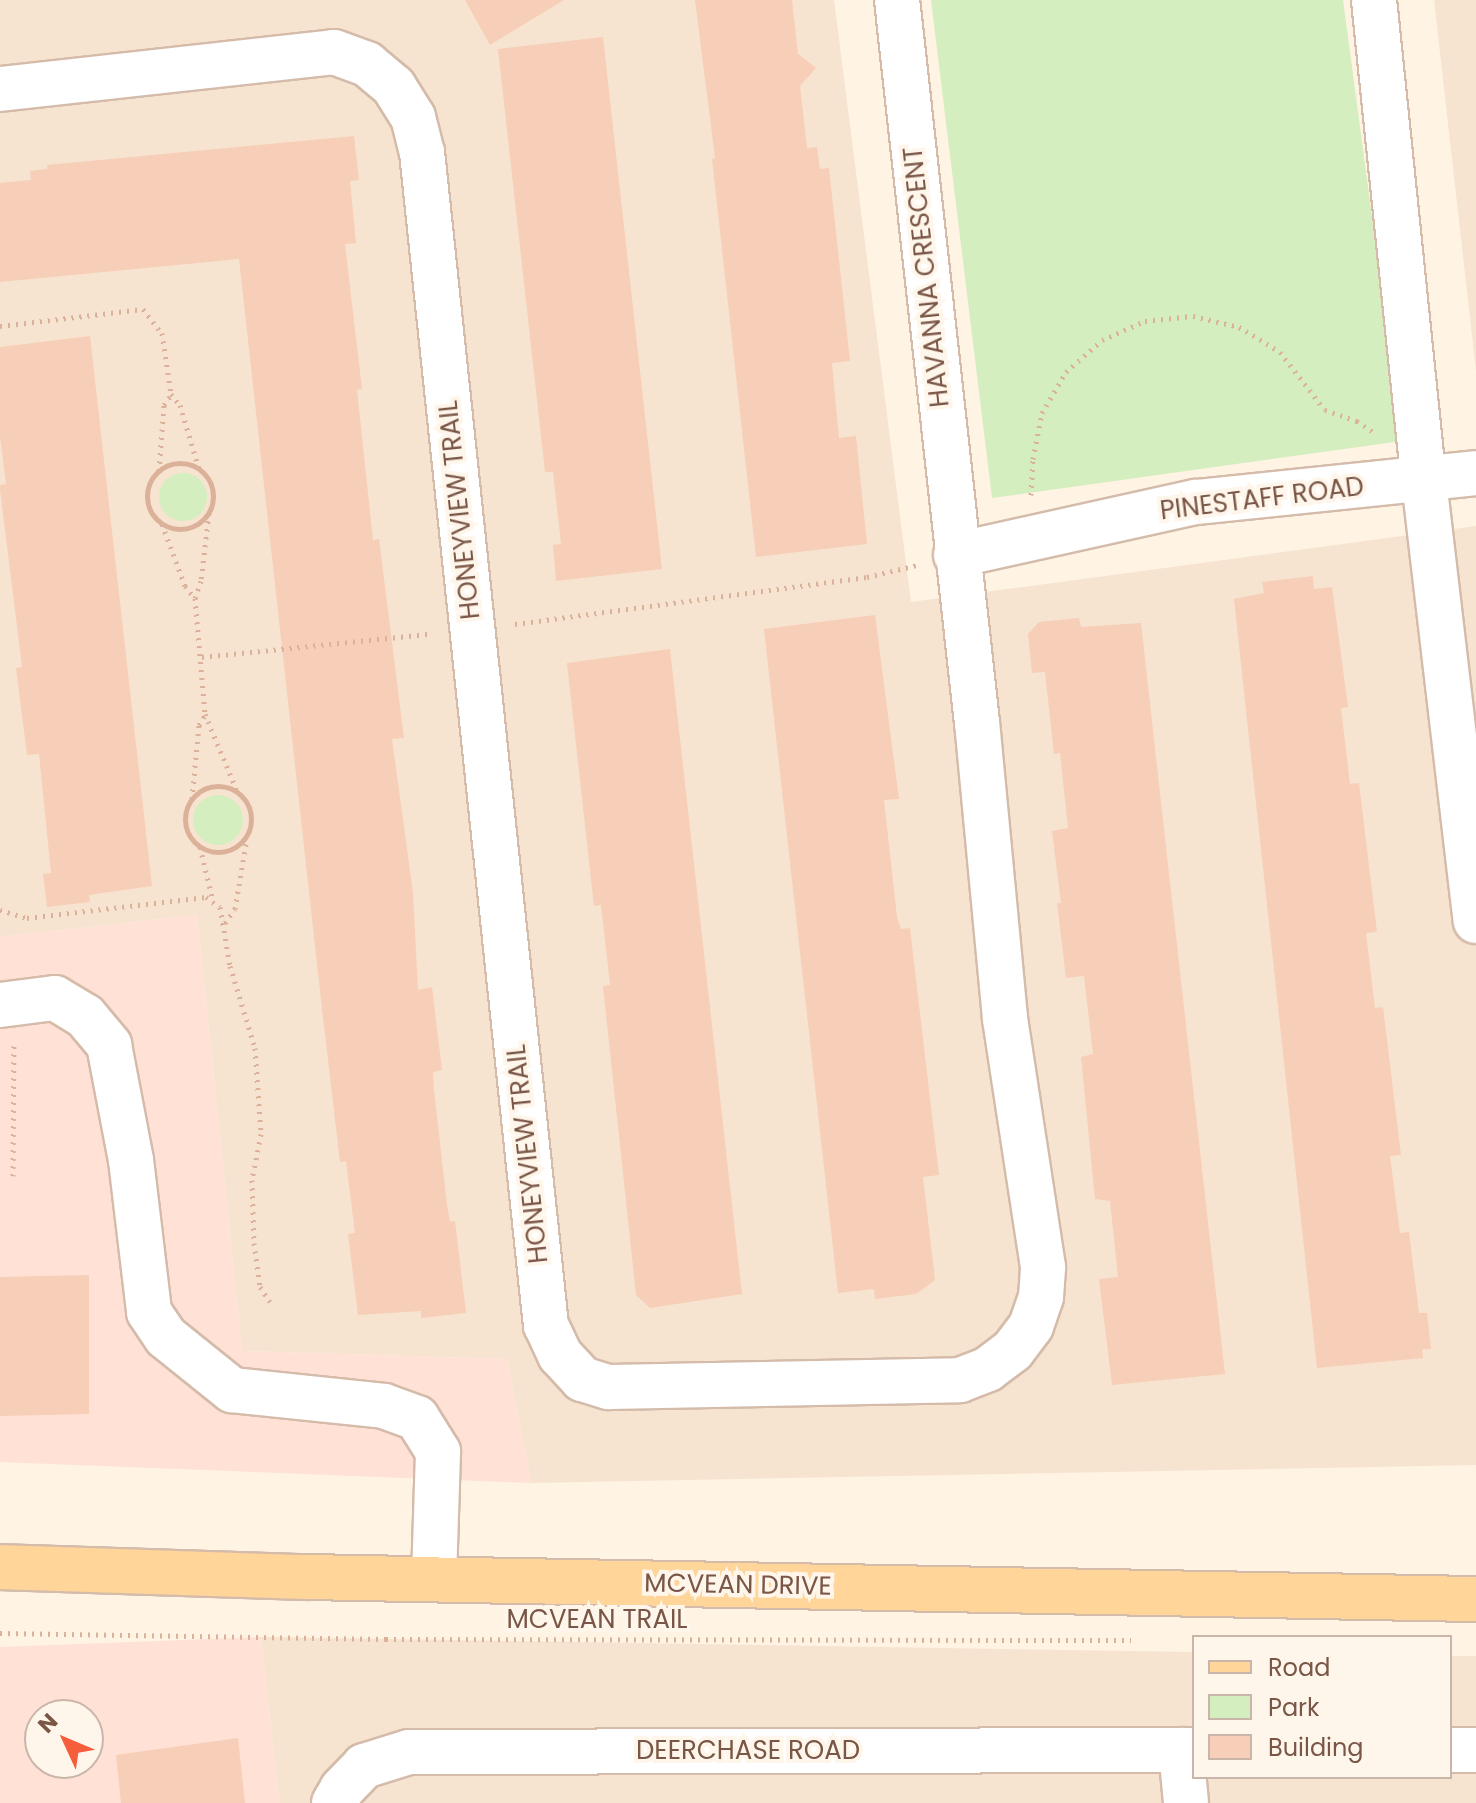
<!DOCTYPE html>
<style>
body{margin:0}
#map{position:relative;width:1476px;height:1803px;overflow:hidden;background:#fff3e3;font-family:Poppins,sans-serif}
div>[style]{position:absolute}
.residential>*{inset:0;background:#f7e4d0}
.commercial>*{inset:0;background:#ffe1d6}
.green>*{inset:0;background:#d4eebf}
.round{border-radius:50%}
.building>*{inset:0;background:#f7ceb7}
.path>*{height:5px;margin-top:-2.5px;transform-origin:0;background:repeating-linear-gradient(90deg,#dcb19a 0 2px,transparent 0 8px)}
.path>.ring{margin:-2.5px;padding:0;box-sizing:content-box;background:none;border:5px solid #dcb19a;border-radius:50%}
.roads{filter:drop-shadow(2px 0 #d4bbaa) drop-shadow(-2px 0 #d4bbaa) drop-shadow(0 2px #d4bbaa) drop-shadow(0 -2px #d4bbaa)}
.minor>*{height:44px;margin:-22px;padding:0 22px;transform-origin:22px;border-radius:22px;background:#fff}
.major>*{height:44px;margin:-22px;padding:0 22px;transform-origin:22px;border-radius:22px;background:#ffd599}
span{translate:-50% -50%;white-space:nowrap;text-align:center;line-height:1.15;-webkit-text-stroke:8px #fff6eb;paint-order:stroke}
.street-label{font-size:26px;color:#7a5646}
.legend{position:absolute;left:1192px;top:1635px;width:260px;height:144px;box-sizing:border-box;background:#fff6eb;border:2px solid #cab6a9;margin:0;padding:10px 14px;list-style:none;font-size:24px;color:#7a5646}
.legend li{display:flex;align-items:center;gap:16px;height:40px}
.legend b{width:40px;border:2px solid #cab6a9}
.north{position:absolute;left:24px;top:1699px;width:80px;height:80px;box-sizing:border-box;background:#fff6eb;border:2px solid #cab6a9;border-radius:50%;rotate:314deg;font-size:22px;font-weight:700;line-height:32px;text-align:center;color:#7a5646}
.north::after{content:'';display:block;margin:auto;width:28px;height:36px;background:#f65d3b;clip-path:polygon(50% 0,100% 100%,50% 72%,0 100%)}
</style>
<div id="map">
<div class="residential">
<div style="clip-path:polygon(0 0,834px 0,911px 602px,1476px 526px,1476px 1465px,531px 1483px,507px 1359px,242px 1351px,197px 915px,0 937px)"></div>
<div style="clip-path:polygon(1434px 0,1476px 0,1476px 371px)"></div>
<div style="clip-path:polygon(261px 1637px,1194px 1652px,1194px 1777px,1450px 1777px,1450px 1656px,1476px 1656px,1476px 1803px,279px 1803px)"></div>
</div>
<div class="commercial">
<div style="clip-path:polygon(197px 915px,242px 1351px,507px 1359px,531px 1483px,0 1462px,0 937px)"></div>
<div style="clip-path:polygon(evenodd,261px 1637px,279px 1803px,0 1803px,0 1647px,261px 1637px,40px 1715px,88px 1715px,88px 1763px,40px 1763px,40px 1715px)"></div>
</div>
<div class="green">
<div style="clip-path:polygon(931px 0,1343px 0,1402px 441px,992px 498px)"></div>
<div class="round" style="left:159px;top:473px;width:48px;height:48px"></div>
<div class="round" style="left:193px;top:795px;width:50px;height:50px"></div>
</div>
<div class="building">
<div style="clip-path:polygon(465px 0,564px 0,490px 45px)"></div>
<div style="clip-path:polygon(695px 0,792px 0,798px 54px,816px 68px,800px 86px,807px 148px,817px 147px,820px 169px,829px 168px,850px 361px,832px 363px,839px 438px,856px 436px,867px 544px,756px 557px,712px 159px,715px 158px)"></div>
<div style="clip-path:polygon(603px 37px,662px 569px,556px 581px,553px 545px,561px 544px,553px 472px,545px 472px,498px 49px)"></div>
<div style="clip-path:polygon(354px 136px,359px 180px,350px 181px,356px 243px,345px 244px,362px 389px,357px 390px,373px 540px,379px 539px,404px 738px,392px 739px,413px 893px,418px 990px,432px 987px,442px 1070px,433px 1072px,434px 1090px,447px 1205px,450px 1222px,455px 1221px,466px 1313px,421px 1318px,421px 1311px,358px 1315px,348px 1234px,355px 1233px,346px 1161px,340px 1162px,321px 1000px,239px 259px,0 282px,0 183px,31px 180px,30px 171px,47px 169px,47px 165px)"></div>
<div style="clip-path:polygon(90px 336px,152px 886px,89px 895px,90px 902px,47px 907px,43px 874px,51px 873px,39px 754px,27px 755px,16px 668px,22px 667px,0 489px,0 485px,6px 484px,0 436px,0 347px)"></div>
<div style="clip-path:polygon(1313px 576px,1314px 589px,1332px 587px,1348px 707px,1341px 708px,1350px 784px,1359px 783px,1377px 932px,1366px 933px,1375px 1008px,1383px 1007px,1401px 1155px,1390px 1156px,1400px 1233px,1409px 1232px,1419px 1313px,1427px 1313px,1431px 1349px,1422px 1349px,1423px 1358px,1317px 1368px,1234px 599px,1264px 593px,1262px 582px)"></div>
<div style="clip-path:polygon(875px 615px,899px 799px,884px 800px,897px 917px,901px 929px,910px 928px,939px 1175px,923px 1177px,935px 1280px,916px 1294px,875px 1299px,874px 1289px,838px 1293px,764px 629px)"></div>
<div style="clip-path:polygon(1079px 618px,1081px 627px,1141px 623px,1225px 1374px,1112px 1385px,1099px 1279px,1118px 1277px,1110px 1201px,1095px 1199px,1081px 1057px,1093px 1054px,1084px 976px,1066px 978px,1057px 903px,1061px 903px,1052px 831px,1068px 828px,1060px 753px,1054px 754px,1045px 672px,1032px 673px,1028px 634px,1039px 622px)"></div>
<div style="clip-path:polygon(670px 649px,742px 1294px,650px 1308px,636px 1295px,603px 986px,610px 985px,601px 905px,594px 906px,567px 663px)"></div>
<div style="clip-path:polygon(89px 1275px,89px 1414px,0 1416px,0 1277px)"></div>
<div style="clip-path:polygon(238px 1738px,245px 1803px,121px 1803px,116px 1755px)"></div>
</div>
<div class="path">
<div style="left:0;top:326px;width:144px;rotate:-6.8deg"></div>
<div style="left:143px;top:309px;width:31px;rotate:52deg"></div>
<div style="left:162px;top:333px;width:62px;rotate:81.6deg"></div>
<div style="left:171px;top:394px;width:14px;rotate:51deg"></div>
<div style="left:180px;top:405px;width:67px;rotate:73.5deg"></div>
<div class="ring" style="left:147px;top:463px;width:61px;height:61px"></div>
<div style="left:159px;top:471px;width:66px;rotate:-85.7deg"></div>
<div style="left:164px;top:405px;width:12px;rotate:-55deg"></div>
<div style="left:1031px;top:495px;width:36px;rotate:-87deg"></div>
<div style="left:1033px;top:459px;width:47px;rotate:-78.9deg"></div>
<div style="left:1042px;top:413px;width:48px;rotate:-59.7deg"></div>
<div style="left:1066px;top:372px;width:48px;rotate:-41.6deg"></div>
<div style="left:1102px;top:340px;width:47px;rotate:-23.8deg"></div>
<div style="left:1145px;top:321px;width:48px;rotate:-5.9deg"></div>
<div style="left:1193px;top:316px;width:47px;rotate:13.4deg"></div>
<div style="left:1239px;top:327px;width:48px;rotate:31.4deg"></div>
<div style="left:1280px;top:352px;width:73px;rotate:52.2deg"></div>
<div style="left:1325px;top:410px;width:34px;rotate:19deg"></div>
<div style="left:1357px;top:421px;width:22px;rotate:34deg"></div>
<div style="left:209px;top:513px;width:68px;rotate:96.7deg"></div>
<div style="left:201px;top:581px;width:18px;rotate:109deg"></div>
<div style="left:195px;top:598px;width:116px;rotate:85.1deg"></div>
<div style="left:205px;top:714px;width:83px;rotate:67.4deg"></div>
<div style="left:162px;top:524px;width:66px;rotate:69.6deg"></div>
<div style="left:185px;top:586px;width:14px;rotate:51deg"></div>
<div style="left:515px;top:624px;width:355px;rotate:-7.6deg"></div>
<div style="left:867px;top:577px;width:51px;rotate:-13.5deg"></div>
<div style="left:202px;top:657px;width:229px;rotate:-5.8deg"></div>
<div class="ring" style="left:185px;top:786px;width:61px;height:61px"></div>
<div style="left:192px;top:799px;width:74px;rotate:-84.6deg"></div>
<div style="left:199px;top:725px;width:12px;rotate:-59deg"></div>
<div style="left:200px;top:847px;width:56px;rotate:76.5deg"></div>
<div style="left:0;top:910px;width:28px;rotate:17deg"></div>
<div style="left:27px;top:918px;width:180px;rotate:-6.7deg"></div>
<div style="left:206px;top:897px;width:17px;rotate:36deg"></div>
<div style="left:220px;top:907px;width:60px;rotate:80.4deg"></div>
<div style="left:230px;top:966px;width:86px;rotate:73deg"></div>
<div style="left:255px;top:1048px;width:86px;rotate:86deg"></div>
<div style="left:261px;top:1134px;width:47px;rotate:101.1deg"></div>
<div style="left:252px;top:1180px;width:63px;rotate:88.2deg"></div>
<div style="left:254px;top:1243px;width:44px;rotate:82.2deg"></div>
<div style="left:260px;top:1287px;width:22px;rotate:56deg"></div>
<div style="left:225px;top:923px;width:17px;rotate:-54deg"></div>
<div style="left:235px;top:909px;width:72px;rotate:-80.4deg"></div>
<div style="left:13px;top:1176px;width:131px;rotate:-89.6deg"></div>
<div style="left:0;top:1633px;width:386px;rotate:0.9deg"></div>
<div style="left:386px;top:1639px;width:745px;rotate:0.08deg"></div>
</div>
<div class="roads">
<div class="minor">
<div style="left:1374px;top:0;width:484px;rotate:84.1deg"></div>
<div style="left:1424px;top:481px;width:443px;rotate:83.3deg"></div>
<div style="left:0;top:89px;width:336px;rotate:-6.3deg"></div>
<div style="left:334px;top:52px;width:35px;rotate:20deg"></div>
<div style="left:367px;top:64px;width:35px;rotate:40deg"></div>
<div style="left:394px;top:87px;width:36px;rotate:58deg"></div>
<div style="left:413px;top:117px;width:36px;rotate:76deg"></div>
<div style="left:422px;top:152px;width:1180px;rotate:83.97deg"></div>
<div style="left:546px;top:1325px;width:33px;rotate:65deg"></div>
<div style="left:560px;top:1355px;width:33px;rotate:47deg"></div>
<div style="left:582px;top:1379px;width:28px;rotate:17deg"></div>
<div style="left:609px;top:1387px;width:351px;rotate:-1.1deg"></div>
<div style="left:960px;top:1380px;width:30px;rotate:-21deg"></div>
<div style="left:988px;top:1369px;width:31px;rotate:-37deg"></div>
<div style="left:1013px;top:1350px;width:30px;rotate:-53deg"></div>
<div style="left:1031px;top:1326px;width:31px;rotate:-71deg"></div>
<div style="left:1041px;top:1297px;width:30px;rotate:-86deg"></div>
<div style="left:1043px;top:1267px;width:252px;rotate:-98.7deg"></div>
<div style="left:1005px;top:1018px;width:296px;rotate:-95.4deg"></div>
<div style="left:977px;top:723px;width:727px;rotate:-96.31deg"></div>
<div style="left:956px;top:555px;width:246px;rotate:-12.5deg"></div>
<div style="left:1196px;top:502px;width:281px;rotate:-5.9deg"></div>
<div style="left:0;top:1005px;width:55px;rotate:-7.3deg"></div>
<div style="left:55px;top:998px;width:35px;rotate:31deg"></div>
<div style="left:85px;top:1016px;width:38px;rotate:50deg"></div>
<div style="left:109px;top:1045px;width:117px;rotate:79.2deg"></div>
<div style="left:131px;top:1160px;width:153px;rotate:83.2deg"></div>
<div style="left:149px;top:1312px;width:30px;rotate:56deg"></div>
<div style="left:166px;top:1337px;width:85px;rotate:38.8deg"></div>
<div style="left:232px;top:1390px;width:153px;rotate:6deg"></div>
<div style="left:384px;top:1406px;width:35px;rotate:20deg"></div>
<div style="left:417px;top:1418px;width:40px;rotate:58deg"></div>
<div style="left:438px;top:1452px;width:127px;rotate:91.8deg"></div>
<div style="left:1181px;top:1750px;width:53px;rotate:84.6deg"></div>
<div style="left:1450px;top:1750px;width:26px"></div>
<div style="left:334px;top:1803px;width:16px;rotate:-60deg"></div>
<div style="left:342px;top:1789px;width:32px;rotate:-46deg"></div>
<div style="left:364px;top:1766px;width:47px;rotate:-17.3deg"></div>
<div style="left:409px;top:1752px;width:785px;rotate:-0.15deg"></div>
</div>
<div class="major">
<div style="left:0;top:1567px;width:306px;rotate:1.9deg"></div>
<div style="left:306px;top:1577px;width:1170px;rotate:1.08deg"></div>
</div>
</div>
<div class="street-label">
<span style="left:927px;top:277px;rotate:-96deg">HAVANNA CRESCENT</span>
<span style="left:1262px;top:499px;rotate:-7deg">PINESTAFF ROAD</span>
<span style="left:460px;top:510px;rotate:-96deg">HONEYVIEW TRAIL</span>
<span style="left:528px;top:1154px;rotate:-96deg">HONEYVIEW TRAIL</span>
<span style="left:738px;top:1585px;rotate:1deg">MCVEAN DRIVE</span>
<span style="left:597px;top:1620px">MCVEAN TRAIL</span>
<span style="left:748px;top:1751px">DEERCHASE ROAD</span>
</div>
<ul class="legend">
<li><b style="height:10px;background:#ffd599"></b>Road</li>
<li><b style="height:22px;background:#d4eebf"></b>Park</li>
<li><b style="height:22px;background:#f7ceb7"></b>Building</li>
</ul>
<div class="north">N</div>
</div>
